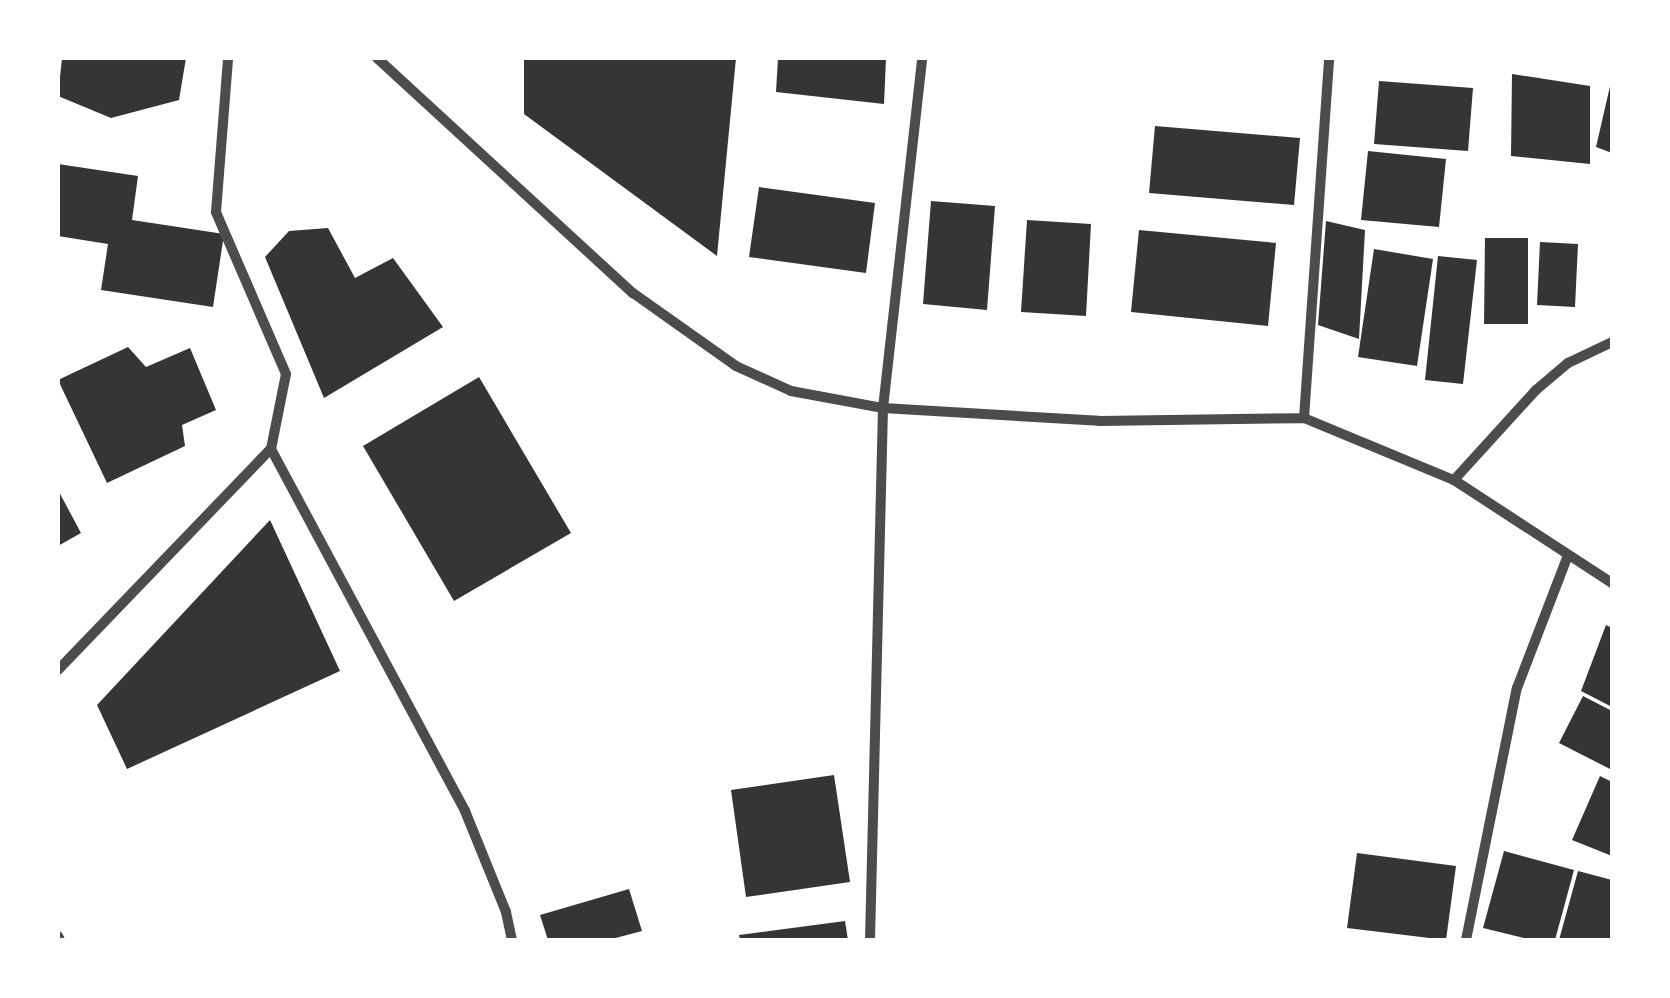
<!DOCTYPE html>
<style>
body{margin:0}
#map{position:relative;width:1670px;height:998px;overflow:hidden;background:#fff;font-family:Figtree,sans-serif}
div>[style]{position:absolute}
.building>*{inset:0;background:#353535}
.minor>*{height:10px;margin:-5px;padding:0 5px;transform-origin:5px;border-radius:5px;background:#4c4c4c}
span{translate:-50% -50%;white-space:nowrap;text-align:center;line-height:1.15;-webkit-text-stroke:8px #fff;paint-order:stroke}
.frame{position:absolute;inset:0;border:60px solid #fff;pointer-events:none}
</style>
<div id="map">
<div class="building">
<div style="clip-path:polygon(62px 58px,186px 58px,179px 100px,111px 118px,58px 96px)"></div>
<div style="clip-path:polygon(524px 58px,736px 58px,717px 256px,524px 114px)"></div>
<div style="clip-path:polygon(778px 58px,886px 58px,884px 104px,776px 92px)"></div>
<div style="clip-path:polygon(1512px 74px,1590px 86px,1590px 164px,1511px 156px)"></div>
<div style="clip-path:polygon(1379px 81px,1473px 88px,1468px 151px,1374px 144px)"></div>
<div style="clip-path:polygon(1611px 82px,1612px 82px,1612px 153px,1596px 147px)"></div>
<div style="clip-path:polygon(1155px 126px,1300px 138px,1294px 205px,1149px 193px)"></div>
<div style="clip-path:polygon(1368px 151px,1446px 159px,1439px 227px,1361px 220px)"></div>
<div style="clip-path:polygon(58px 164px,138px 176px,132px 220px,224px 234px,213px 307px,101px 290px,108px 244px,58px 236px)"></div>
<div style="clip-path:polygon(759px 187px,875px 203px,866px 273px,749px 257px)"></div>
<div style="clip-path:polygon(931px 201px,995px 206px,987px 310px,923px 304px)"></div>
<div style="clip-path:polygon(1027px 220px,1091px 224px,1086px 316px,1021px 312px)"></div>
<div style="clip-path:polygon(1326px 221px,1365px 230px,1359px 339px,1318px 325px)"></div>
<div style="clip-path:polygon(328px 228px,355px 278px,393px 258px,443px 327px,324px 398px,265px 257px,289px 231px)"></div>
<div style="clip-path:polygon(1139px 230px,1276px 243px,1268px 326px,1131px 312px)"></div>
<div style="clip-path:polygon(1485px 238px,1528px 238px,1528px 324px,1484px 324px)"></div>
<div style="clip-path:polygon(1540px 242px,1578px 244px,1575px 307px,1537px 305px)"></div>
<div style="clip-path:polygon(1374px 249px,1433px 259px,1417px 366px,1358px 357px)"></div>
<div style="clip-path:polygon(1438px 256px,1477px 260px,1463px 384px,1425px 380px)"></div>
<div style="clip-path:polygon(128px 347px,146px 367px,190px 348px,216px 410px,182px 425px,185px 446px,107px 483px,58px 380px)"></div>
<div style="clip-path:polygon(479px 377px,571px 533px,454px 601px,363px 446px)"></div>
<div style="clip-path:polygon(58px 490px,81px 533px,58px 546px)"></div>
<div style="clip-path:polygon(270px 520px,340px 671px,127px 769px,97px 705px)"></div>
<div style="clip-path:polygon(1606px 625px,1612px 628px,1612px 707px,1581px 691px)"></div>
<div style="clip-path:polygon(1583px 696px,1612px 711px,1612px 770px,1559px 743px)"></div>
<div style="clip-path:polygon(834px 775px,850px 882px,746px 897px,731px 790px)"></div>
<div style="clip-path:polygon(1600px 776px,1612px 782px,1612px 856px,1572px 840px)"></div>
<div style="clip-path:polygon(1504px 851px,1574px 870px,1555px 940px,1532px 940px,1483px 928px)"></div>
<div style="clip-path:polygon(1357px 853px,1456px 866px,1446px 940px,1347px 928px)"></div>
<div style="clip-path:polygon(1578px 871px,1612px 880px,1612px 940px,1559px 940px)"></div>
<div style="clip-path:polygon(629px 889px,642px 931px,608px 940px,548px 940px,540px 915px)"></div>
<div style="clip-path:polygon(845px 921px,848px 940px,740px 940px,739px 935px)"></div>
</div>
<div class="minor">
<div style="left:377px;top:58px;width:348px;rotate:42.6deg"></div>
<div style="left:633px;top:293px;width:126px;rotate:35.3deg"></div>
<div style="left:736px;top:366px;width:60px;rotate:24.4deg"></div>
<div style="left:791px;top:391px;width:94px;rotate:10.5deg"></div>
<div style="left:883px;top:408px;width:216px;rotate:3.4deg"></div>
<div style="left:1099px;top:421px;width:205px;rotate:-0.8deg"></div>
<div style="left:1304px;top:418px;width:162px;rotate:22.5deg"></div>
<div style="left:1454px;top:480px;width:189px;rotate:33.1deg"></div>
<div style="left:1304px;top:418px;width:361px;rotate:-86deg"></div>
<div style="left:271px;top:449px;width:411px;rotate:61.8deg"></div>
<div style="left:465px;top:811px;width:109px;rotate:67.9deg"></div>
<div style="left:506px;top:912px;width:29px;rotate:78deg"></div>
<div style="left:1454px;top:480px;width:122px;rotate:-47.7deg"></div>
<div style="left:1536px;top:390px;width:42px;rotate:-40.2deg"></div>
<div style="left:1568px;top:363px;width:49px;rotate:-25.5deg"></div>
<div style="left:58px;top:670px;width:307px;rotate:-46.1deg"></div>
<div style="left:271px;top:449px;width:76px;rotate:-78.7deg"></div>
<div style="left:286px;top:374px;width:176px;rotate:-113.4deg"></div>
<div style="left:216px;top:212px;width:154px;rotate:-85.5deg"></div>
<div style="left:58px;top:936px;width:4px;rotate:63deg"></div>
<div style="left:870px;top:940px;width:532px;rotate:-88.6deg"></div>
<div style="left:883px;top:408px;width:352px;rotate:-83.6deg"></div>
<div style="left:1466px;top:940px;width:257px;rotate:-78.6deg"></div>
<div style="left:1517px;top:688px;width:142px;rotate:-69deg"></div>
</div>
<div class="frame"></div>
</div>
